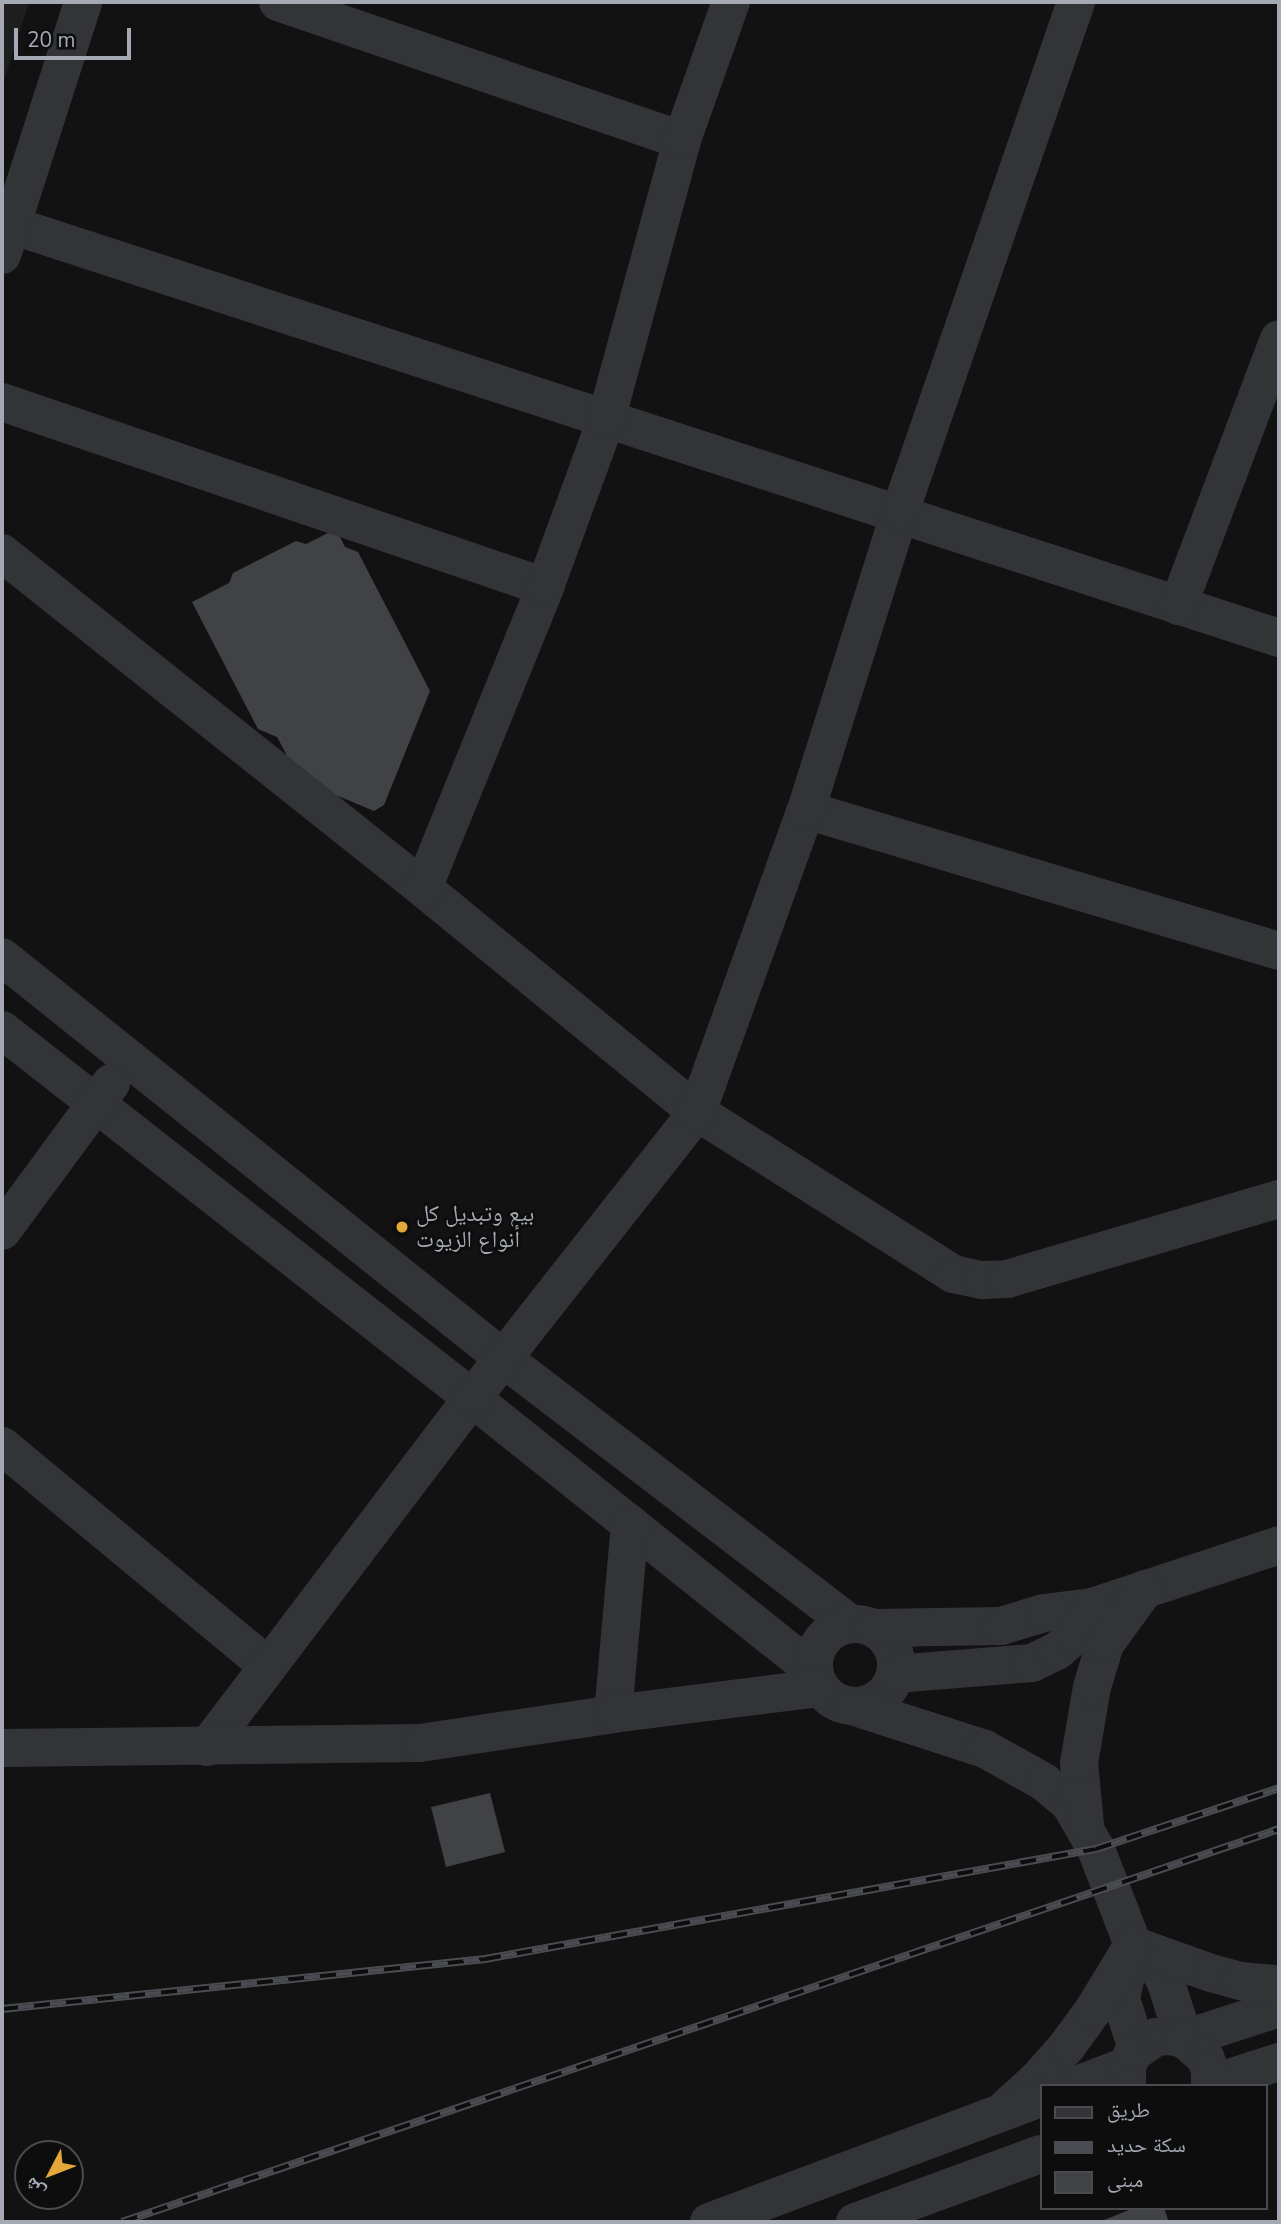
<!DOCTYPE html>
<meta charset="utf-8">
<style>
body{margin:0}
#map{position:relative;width:1281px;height:2224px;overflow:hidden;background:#121213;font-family:"Nunito Sans","Noto Naskh Arabic",sans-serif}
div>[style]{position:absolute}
.built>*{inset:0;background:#1e1e20}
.building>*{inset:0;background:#414246}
.minor>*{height:38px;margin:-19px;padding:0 19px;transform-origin:19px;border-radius:19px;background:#333438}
.minor>.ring{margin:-19px;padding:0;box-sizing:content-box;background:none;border:38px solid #333438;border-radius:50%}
.rail>*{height:8px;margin-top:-4px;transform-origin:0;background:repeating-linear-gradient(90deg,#0d0d0e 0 16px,#4a4c51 0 32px);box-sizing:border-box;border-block:2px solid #4a4c51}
.dots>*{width:19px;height:19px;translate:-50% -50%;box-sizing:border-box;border:4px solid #0d0d0e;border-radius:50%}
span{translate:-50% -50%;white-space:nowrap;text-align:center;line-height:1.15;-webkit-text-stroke:5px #0d0d0e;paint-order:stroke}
.poi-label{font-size:23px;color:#a4a9b3}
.left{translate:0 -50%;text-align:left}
.frame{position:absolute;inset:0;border:4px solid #a4a9b3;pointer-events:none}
.legend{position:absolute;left:1040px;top:2084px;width:228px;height:126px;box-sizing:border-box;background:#0d0d0e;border:2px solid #494b50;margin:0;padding:9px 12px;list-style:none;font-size:21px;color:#a4a9b3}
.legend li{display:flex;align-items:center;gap:14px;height:35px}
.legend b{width:35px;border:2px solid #494b50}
.north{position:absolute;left:14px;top:2140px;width:70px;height:70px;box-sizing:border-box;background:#0d0d0e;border:2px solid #494b50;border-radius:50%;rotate:228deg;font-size:19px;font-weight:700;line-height:28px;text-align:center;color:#a4a9b3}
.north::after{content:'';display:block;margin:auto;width:24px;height:32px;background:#e4a739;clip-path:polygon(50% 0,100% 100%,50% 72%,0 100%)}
.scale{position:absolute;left:14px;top:28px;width:117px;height:32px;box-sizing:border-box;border:4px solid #a4a9b3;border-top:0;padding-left:9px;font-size:21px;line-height:24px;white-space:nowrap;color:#a4a9b3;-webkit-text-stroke:5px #0d0d0e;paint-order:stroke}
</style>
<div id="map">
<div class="built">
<div style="clip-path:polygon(2px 2px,29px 2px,2px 87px)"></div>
</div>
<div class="building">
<div style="clip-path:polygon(336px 529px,345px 547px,358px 552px,430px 691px,384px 805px,374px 811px,300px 780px,277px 737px,258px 729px,192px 602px,229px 583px,233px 573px,296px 541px,306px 544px)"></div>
<div style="clip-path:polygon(490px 1793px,505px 1852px,446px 1867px,431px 1807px)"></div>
<div style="clip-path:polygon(1134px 2208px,1164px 2208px,1169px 2222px,1099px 2222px)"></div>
</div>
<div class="minor">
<div style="left:278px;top:2px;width:427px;rotate:18.9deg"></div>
<div style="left:11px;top:225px;width:1334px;rotate:18.04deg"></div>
<div style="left:2px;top:255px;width:266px;rotate:-72.2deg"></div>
<div style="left:2px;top:402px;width:574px;rotate:18.81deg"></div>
<div style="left:2px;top:553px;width:538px;rotate:38.51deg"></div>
<div style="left:423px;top:888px;width:354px;rotate:39.3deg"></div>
<div style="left:697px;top:1112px;width:303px;rotate:32.3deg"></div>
<div style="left:953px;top:1274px;width:30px;rotate:12deg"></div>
<div style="left:982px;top:1280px;width:25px;rotate:-2deg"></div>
<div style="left:1007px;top:1279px;width:284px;rotate:-16.4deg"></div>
<div style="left:1178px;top:606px;width:285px;rotate:-69.3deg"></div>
<div style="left:806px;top:810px;width:494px;rotate:16.6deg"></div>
<div style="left:423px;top:888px;width:325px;rotate:-67.9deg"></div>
<div style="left:545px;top:587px;width:178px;rotate:-69.9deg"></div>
<div style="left:606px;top:420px;width:290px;rotate:-74.8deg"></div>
<div style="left:682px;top:140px;width:146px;rotate:-70.5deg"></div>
<div style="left:2px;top:957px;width:643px;rotate:38.69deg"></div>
<div style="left:504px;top:1359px;width:436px;rotate:37.4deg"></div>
<div style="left:2px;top:1030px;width:597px;rotate:38.06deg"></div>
<div style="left:472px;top:1398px;width:438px;rotate:38.6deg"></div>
<div style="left:2px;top:1231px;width:184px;rotate:-53.6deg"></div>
<div style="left:2px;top:1446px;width:344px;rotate:39.6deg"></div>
<div class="ring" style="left:814px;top:1624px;width:44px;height:44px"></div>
<div style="left:873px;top:1628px;width:128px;rotate:-0.9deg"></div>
<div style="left:1001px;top:1626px;width:45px;rotate:-16.8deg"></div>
<div style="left:1044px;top:1613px;width:48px;rotate:-7.1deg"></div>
<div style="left:1092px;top:1607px;width:197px;rotate:-18.3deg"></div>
<div style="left:895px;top:1674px;width:137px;rotate:-4.6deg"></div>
<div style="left:1032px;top:1663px;width:28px;rotate:-26deg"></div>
<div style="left:1057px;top:1651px;width:23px;rotate:-41deg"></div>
<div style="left:1074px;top:1636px;width:34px;rotate:-58deg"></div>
<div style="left:855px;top:1707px;width:137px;rotate:17.9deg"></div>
<div style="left:985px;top:1749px;width:68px;rotate:29.2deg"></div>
<div style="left:1044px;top:1782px;width:34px;rotate:40deg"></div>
<div style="left:1070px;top:1804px;width:52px;rotate:60deg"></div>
<div style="left:1096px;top:1849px;width:103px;rotate:68.9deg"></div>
<div style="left:1133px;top:1945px;width:29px;rotate:41deg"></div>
<div style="left:1155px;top:1964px;width:19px;rotate:58deg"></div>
<div style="left:1165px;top:1980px;width:62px;rotate:72.1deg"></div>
<div style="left:1184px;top:2039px;width:100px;rotate:-18.1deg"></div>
<div style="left:613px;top:1714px;width:191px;rotate:-84.9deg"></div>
<div style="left:207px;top:1747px;width:438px;rotate:-52.8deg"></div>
<div style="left:472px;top:1398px;width:364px;rotate:-51.8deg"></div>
<div style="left:697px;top:1112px;width:321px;rotate:-70.2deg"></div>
<div style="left:806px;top:810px;width:312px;rotate:-72.5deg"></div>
<div style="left:900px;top:512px;width:540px;rotate:-70.96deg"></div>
<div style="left:2px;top:1748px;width:418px;rotate:-0.7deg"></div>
<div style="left:420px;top:1743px;width:195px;rotate:-8.5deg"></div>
<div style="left:613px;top:1714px;width:209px;rotate:-7.2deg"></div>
<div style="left:1085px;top:1825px;width:62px;rotate:-95.5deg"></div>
<div style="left:1079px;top:1763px;width:77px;rotate:-80.3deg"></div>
<div style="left:1092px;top:1687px;width:45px;rotate:-73.2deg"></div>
<div style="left:1105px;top:1644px;width:68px;rotate:-54deg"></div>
<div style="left:1138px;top:1947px;width:77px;rotate:19.6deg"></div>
<div style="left:1211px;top:1973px;width:31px;rotate:15deg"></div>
<div style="left:1241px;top:1981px;width:38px;rotate:5deg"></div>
<div style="left:1129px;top:1961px;width:39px;rotate:102deg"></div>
<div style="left:1121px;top:1999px;width:52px;rotate:72.3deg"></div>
<div style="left:1210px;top:2084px;width:72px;rotate:-17.7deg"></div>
<div style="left:1074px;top:2086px;width:57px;rotate:-20.7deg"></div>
<div style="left:1127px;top:2086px;width:20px;rotate:-90deg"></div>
<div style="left:1127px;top:2066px;width:14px;rotate:-65deg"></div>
<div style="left:1133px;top:2053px;width:28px;rotate:-35deg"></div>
<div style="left:1156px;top:2037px;width:14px;rotate:-4deg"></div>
<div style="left:1170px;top:2036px;width:14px;rotate:12deg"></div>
<div style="left:1184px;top:2039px;width:28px;rotate:41deg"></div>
<div style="left:1205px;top:2057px;width:15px;rotate:70deg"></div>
<div style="left:1210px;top:2071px;width:15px;rotate:90deg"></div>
<div style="left:1006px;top:2108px;width:43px;rotate:-42.2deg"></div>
<div style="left:1038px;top:2079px;width:44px;rotate:-48.7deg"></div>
<div style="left:1067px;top:2046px;width:46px;rotate:-53.9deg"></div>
<div style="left:1094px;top:2009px;width:75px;rotate:-58.6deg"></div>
<div style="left:709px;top:2222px;width:354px;rotate:-20.5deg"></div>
<div style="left:855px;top:2222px;width:198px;rotate:-20.1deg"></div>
</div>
<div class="rail">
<div style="left:2px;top:2009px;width:486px;rotate:-5.9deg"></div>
<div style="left:485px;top:1959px;width:621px;rotate:-10.21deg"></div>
<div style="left:1096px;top:1849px;width:193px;rotate:-18.4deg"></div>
<div style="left:122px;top:2222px;width:1222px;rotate:-18.76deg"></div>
</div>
<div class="dots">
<div style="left:402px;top:1227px;background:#e4a739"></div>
</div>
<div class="poi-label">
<span class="left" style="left:416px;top:1227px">بيع وتبديل كل<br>أنواع الزيوت</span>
</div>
<div class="frame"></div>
<ul class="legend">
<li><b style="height:9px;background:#333438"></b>طريق</li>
<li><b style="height:9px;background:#4a4c51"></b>سكة حديد</li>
<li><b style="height:19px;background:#414246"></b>مبنى</li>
</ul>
<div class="north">ش</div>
<div class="scale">20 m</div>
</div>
